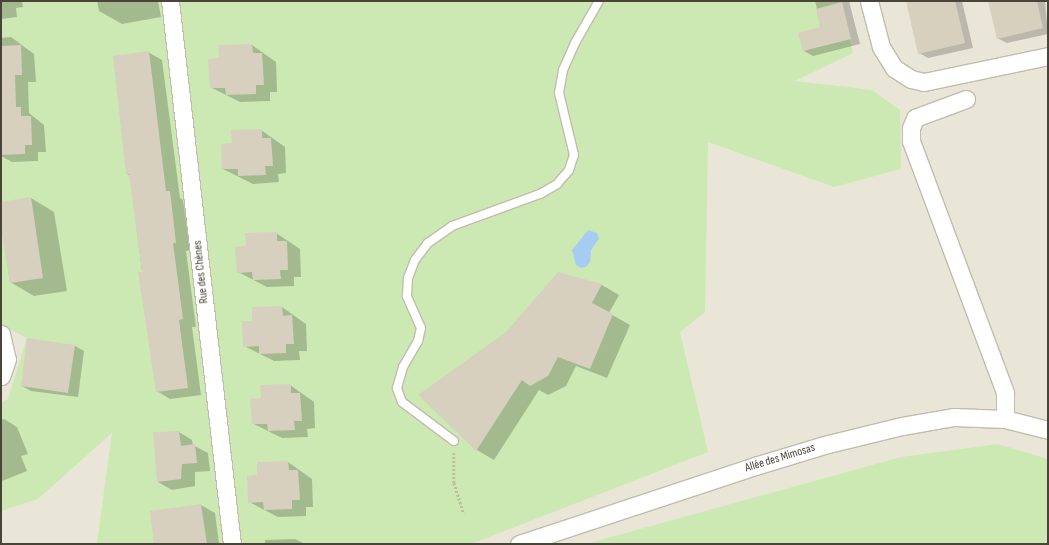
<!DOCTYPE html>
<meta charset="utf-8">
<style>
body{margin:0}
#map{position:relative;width:1049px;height:545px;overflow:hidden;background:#f5f3ea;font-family:"Sofia Sans Condensed",sans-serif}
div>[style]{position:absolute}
.residential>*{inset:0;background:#e9e6d8}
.green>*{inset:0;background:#cce9b3}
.water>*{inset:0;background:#a7ccf2}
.shadow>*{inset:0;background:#0003}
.building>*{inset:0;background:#d7d0bf}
.path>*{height:2.5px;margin-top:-1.25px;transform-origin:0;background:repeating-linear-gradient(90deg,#c3b99d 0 2px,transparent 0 4px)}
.roads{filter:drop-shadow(1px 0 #c1bcac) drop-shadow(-1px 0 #c1bcac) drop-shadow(0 1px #c1bcac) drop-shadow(0 -1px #c1bcac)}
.lane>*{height:8px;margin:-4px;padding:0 4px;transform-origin:4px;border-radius:4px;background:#fff}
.street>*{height:17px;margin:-8.5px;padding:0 8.5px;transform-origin:8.5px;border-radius:8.5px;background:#fff}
span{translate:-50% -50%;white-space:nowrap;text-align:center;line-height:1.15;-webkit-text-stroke:3.5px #fff;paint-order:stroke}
.street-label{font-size:12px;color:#4a4438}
.frame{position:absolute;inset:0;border:2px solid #4a4438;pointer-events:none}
</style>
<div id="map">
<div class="residential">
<div style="clip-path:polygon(1px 1px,1048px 1px,1048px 544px,1px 544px)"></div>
</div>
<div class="green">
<div style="clip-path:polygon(1px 1px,841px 1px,853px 53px,795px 81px,872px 90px,900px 110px,901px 169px,834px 187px,708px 142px,705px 312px,680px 332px,708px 452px,471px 544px,92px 544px,97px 543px,112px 433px,38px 499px,1px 511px,1px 403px,8px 399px,27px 338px,1px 325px)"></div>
<div style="clip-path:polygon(998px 444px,1048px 459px,1048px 544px,586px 544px,901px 457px)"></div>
</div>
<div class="water">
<div style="clip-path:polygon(588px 230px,597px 233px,599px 239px,591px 250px,590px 262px,586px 267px,581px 268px,576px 265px,572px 250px)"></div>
</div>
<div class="shadow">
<div style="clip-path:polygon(1px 1px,22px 1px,23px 7px,16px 8px,17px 17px,1px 19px)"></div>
<div style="clip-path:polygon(97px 1px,158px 1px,161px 17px,122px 24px,99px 11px)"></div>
<div style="clip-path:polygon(815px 1px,849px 1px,860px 44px,813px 56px,804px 51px,822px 28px)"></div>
<div style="clip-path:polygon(907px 1px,962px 1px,973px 48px,928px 58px,919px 53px)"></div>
<div style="clip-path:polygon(989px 1px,1045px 1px,1048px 34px,1007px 43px,997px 38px)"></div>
<div style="clip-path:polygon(11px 37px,34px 54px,36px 82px,28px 82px,29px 113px,44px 125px,46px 152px,38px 152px,38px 161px,12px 162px,1px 156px,1px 38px)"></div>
<div style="clip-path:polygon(252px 45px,276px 62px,277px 92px,270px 92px,270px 101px,240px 102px,210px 87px)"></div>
<div style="clip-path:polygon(148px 52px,162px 60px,180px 198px,183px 200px,190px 250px,186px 251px,196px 327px,192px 327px,201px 395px,170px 399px,157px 391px,130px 176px,127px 174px)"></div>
<div style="clip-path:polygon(261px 130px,285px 147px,286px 173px,278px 174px,279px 182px,253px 184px,223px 169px,233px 144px)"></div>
<div style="clip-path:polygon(31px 198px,54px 212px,67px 291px,34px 296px,10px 282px,1px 221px,1px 203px)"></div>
<div style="clip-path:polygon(276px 233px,300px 249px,301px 277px,294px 277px,294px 286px,267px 287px,238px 272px,247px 247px)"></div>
<div style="clip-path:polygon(558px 274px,602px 285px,619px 295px,609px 313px,630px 325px,607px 378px,576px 366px,566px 386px,548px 395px,539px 390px,494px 460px,477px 450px,420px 395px,507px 333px)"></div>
<div style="clip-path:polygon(282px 307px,306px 324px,307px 351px,299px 351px,300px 360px,274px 361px,244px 346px,254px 322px)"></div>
<div style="clip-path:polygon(75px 346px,84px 351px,78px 397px,31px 391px,22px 386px)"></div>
<div style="clip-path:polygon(290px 385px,314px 402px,315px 428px,307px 429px,308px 437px,282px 438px,252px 423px,262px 399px)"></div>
<div style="clip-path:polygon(4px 419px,17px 427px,28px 454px,21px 456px,27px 471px,2px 481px,1px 420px)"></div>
<div style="clip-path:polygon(179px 432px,192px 440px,193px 445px,208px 453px,210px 471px,195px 472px,195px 486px,172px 490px,158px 482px,155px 433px)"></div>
<div style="clip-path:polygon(288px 462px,312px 479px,313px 507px,306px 507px,306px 516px,278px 517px,249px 502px,258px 476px)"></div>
<div style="clip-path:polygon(201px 505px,215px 513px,219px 544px,155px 544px)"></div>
<div style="clip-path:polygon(295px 539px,305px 544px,265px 544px,265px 540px)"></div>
</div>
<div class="building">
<div style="clip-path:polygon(906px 1px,955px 1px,965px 43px,918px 54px)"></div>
<div style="clip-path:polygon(988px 1px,1037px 1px,1043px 28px,997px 39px)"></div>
<div style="clip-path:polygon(842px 2px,851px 39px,803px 51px,798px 33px,820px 27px,816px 9px)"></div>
<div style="clip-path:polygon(252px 44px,253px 53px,262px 53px,264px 85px,256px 85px,256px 94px,226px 95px,225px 88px,210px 88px,208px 59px,219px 58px,218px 45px)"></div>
<div style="clip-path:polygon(21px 45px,22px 75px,15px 75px,16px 107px,21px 107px,21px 116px,31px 116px,32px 145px,25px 145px,25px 154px,1px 155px,1px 46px)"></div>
<div style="clip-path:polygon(149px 51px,166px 191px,170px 191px,176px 243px,173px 243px,183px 319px,179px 320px,188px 388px,156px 392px,138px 272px,142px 272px,129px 174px,126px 175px,113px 56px)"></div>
<div style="clip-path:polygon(262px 129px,262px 138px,271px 138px,273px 166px,265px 166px,266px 175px,238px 176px,238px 169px,222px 169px,221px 144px,232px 143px,231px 130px)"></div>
<div style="clip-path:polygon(31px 197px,43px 278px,10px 283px,1px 228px,1px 202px)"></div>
<div style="clip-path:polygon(277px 232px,277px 241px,287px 241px,288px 270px,280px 270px,281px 279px,253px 280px,252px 272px,237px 273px,235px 247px,246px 246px,245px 233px)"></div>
<div style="clip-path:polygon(558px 272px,602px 284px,592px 303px,613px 314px,590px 369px,558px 357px,548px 376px,530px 386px,522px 380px,476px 451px,418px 395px,506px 332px)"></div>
<div style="clip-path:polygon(282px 306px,283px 316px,292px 315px,294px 344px,286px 344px,286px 353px,259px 354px,259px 346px,243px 347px,242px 321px,252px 321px,252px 307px)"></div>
<div style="clip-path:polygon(27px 338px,75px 345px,68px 393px,21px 386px)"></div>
<div style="clip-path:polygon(291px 384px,291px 393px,300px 393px,302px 421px,294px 421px,295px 430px,268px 431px,267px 424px,252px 424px,250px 399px,261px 398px,260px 385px)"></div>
<div style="clip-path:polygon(179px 431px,181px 446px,195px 444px,197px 463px,182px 464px,181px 479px,157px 482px,153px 432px)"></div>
<div style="clip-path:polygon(288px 461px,289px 470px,298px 470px,300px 500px,292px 500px,292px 509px,264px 510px,263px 502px,248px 503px,247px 476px,257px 475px,257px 462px)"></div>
<div style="clip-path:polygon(201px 504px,207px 544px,154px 544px,150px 511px)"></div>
</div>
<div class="path">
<div style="left:454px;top:453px;width:30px;rotate:90deg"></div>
<div style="left:454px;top:483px;width:32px;rotate:72deg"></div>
</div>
<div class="roads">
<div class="lane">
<div style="left:454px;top:441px;width:65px;rotate:-143.1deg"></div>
<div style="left:402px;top:402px;width:15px;rotate:-110deg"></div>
<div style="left:397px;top:388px;width:22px;rotate:-74deg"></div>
<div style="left:403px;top:367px;width:30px;rotate:-60deg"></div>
<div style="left:418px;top:341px;width:13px;rotate:-77deg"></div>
<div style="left:421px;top:328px;width:35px;rotate:-114deg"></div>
<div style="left:407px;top:296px;width:18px;rotate:-87deg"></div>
<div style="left:408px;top:278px;width:19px;rotate:-69deg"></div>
<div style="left:415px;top:260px;width:21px;rotate:-53deg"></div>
<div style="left:428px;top:243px;width:29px;rotate:-35deg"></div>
<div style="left:452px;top:226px;width:94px;rotate:-20deg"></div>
<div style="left:540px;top:194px;width:20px;rotate:-30deg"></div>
<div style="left:557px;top:184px;width:18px;rotate:-49deg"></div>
<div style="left:569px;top:170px;width:16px;rotate:-72deg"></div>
<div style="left:574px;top:155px;width:64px;rotate:-103.6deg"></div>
<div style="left:559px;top:93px;width:23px;rotate:-80deg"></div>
<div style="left:563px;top:70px;width:30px;rotate:-66deg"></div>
<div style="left:575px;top:43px;width:48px;rotate:-60.3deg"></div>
</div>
<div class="street">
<div style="left:170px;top:1px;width:547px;rotate:83.49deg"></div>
<div style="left:869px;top:1px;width:48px;rotate:75.4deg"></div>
<div style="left:881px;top:47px;width:25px;rotate:58deg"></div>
<div style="left:894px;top:68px;width:20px;rotate:33deg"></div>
<div style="left:911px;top:79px;width:13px;rotate:13deg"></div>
<div style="left:924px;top:82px;width:127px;rotate:-11.8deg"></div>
<div style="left:966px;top:99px;width:54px;rotate:159.6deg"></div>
<div style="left:915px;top:118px;width:11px;rotate:112deg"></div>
<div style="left:911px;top:128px;width:13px;rotate:90deg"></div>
<div style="left:911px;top:141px;width:269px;rotate:69.5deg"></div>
<div style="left:1005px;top:393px;width:26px;rotate:90deg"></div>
<div style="left:1px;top:334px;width:26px;rotate:77deg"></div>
<div style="left:7px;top:359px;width:18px;rotate:109deg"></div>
<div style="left:519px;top:544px;width:249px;rotate:-18.3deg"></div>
<div style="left:755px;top:466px;width:72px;rotate:-16.9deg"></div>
<div style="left:824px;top:445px;width:80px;rotate:-13.7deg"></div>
<div style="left:902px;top:426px;width:53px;rotate:-9.8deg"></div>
<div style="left:954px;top:417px;width:51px;rotate:2.2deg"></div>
<div style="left:1005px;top:419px;width:44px;rotate:14.3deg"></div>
</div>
</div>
<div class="street-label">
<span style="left:201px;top:272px;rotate:-96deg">Rue des Chènes</span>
<span style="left:780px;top:458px;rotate:-17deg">Allée des Mimosas</span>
</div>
<div class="frame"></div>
</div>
